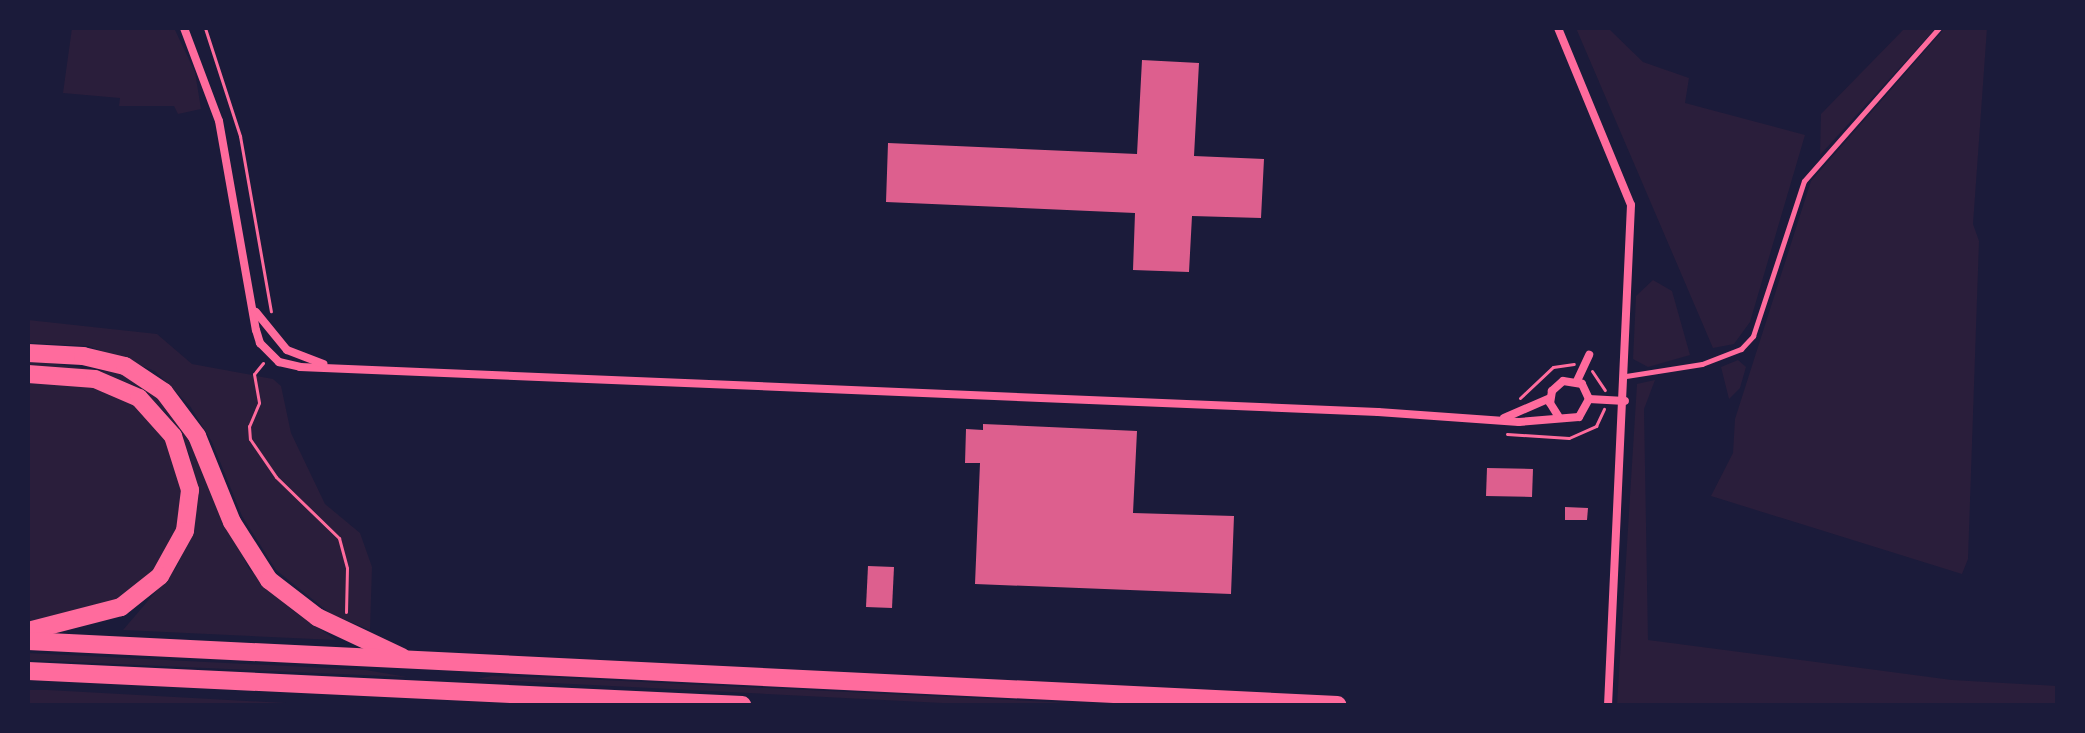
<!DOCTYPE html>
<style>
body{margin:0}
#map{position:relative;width:2085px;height:733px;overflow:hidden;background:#1b1b3a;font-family:Inter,sans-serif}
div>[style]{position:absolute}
.green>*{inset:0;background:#2a1e3b}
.building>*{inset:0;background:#dd5f8e}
.path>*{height:3px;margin:-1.5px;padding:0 1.5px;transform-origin:1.5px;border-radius:1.5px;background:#ff6b9d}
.service>*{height:5px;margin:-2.5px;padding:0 2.5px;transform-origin:2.5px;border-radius:2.5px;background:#ff6b9d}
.minor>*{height:8px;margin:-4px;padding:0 4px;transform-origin:4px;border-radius:4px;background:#ff6b9d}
.motorway>*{height:18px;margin:-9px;padding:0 9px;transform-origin:9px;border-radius:9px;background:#ff6b9d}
span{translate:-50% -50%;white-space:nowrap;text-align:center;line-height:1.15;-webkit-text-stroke:6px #1b1b3a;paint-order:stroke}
.frame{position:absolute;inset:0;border:30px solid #1b1b3a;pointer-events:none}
</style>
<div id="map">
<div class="green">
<div style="clip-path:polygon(72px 28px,174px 28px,195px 72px,201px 109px,178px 114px,174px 106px,119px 106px,120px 98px,63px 93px)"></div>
<div style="clip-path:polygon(1576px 28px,1608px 28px,1643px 62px,1689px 78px,1685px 103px,1805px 135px,1750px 322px,1734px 344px,1713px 348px)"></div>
<div style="clip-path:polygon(1905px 28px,1936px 28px,1820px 155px,1821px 114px)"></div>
<div style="clip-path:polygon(1945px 28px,1987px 28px,1973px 224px,1979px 241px,1968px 559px,1962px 574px,1711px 496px,1733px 453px,1735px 419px,1811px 181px)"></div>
<div style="clip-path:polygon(1653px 280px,1672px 291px,1690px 355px,1648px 367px,1633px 359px,1636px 296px)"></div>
<div style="clip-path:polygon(28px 320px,157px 334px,192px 364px,273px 379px,281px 386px,291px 433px,325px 504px,360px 533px,372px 567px,370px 630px,331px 614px,276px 570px,242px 516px,212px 442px,190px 406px,155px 371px,88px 346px,28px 343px)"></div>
<div style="clip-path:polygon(28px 360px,119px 373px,155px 395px,188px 439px,249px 569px,292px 610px,336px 640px,123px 630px,176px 568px,189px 540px,197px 500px,190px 455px,166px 413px,135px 386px,101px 372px,28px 368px)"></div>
<div style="clip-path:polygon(1738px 360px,1746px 367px,1740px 388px,1729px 399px,1721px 367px)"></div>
<div style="clip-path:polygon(1655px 380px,1644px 409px,1648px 640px,1952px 680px,2057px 686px,2057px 705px,1617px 705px,1637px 384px)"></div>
<div style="clip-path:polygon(28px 382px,96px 386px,130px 401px,165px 435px,182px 481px,178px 528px,155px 570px,121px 598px,28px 622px)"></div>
<div style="clip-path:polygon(28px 653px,366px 670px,407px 677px,28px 660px)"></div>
<div style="clip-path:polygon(492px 676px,562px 678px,1113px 705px,981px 705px,476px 679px)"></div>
<div style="clip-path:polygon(28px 690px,48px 690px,322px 705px,28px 705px)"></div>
</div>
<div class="building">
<div style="clip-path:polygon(1142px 60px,1199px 63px,1194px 156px,1264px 159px,1261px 218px,1192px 216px,1189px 272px,1133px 270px,1135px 213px,886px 202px,888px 143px,1137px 154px)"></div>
<div style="clip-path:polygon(983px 424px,1137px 431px,1133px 513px,1234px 516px,1231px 594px,975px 584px,980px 463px,965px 463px,966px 429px,983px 430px)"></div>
<div style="clip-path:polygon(1487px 468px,1533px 469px,1532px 497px,1486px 496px)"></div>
<div style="clip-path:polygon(1565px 507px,1588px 508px,1587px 520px,1565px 520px)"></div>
<div style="clip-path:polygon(868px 566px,894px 567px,892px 608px,866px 607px)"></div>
</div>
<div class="path">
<div style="left:205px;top:28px;width:114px;rotate:72deg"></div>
<div style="left:240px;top:136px;width:178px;rotate:80deg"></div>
<div style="left:263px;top:363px;width:14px;rotate:129deg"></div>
<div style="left:254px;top:374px;width:29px;rotate:80deg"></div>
<div style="left:259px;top:403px;width:25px;rotate:113deg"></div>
<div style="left:249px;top:426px;width:13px;rotate:86deg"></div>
<div style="left:250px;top:439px;width:46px;rotate:55.6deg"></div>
<div style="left:276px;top:477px;width:88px;rotate:44.1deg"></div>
<div style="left:339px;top:538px;width:31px;rotate:75deg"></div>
<div style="left:347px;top:568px;width:44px;rotate:91.3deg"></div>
<div style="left:1592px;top:371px;width:23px;rotate:56deg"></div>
<div style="left:1520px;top:398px;width:45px;rotate:-43.2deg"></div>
<div style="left:1553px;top:367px;width:21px;rotate:-8deg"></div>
<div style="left:1507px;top:434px;width:62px;rotate:3.7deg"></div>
<div style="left:1569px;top:438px;width:30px;rotate:-24deg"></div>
<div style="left:1596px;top:426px;width:19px;rotate:-65deg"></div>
</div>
<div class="service">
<div style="left:1626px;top:376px;width:77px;rotate:-9deg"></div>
<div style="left:1702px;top:364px;width:42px;rotate:-21deg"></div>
<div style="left:1741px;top:349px;width:18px;rotate:-47deg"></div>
<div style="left:1753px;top:336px;width:163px;rotate:-71.8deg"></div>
<div style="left:1804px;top:181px;width:204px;rotate:-48.6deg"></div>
</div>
<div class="minor">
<div style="left:184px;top:28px;width:99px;rotate:69.4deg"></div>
<div style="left:219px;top:121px;width:212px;rotate:80deg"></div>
<div style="left:256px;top:330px;width:14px;rotate:73deg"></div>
<div style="left:260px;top:343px;width:27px;rotate:45deg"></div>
<div style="left:279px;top:362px;width:22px;rotate:13deg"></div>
<div style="left:300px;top:367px;width:1079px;rotate:2.39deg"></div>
<div style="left:1378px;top:412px;width:141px;rotate:4.1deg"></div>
<div style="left:1519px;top:422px;width:60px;rotate:-4.8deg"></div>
<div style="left:1579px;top:417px;width:21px;rotate:-61deg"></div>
<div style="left:1589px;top:399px;width:17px;rotate:-115deg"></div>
<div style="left:1582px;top:384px;width:19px;rotate:-171deg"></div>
<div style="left:1563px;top:381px;width:15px;rotate:138deg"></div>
<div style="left:1552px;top:391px;width:12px;rotate:99deg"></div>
<div style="left:1550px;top:403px;width:15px;rotate:58deg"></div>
<div style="left:1558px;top:28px;width:191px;rotate:67.6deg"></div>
<div style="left:1631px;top:205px;width:501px;rotate:92.63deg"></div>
<div style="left:256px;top:312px;width:49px;rotate:50.8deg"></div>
<div style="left:287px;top:350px;width:39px;rotate:21deg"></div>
<div style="left:1577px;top:381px;width:29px;rotate:-65deg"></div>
<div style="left:1589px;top:399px;width:36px;rotate:3deg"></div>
<div style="left:1504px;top:418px;width:50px;rotate:-23.5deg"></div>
</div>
<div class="motorway">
<div style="left:28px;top:353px;width:55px;rotate:3.1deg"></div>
<div style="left:83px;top:356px;width:43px;rotate:13.4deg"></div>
<div style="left:125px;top:366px;width:47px;rotate:33.7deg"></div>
<div style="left:164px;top:392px;width:55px;rotate:53.1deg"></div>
<div style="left:197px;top:436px;width:93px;rotate:67.9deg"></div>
<div style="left:232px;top:522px;width:69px;rotate:57.5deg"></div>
<div style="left:269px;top:580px;width:61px;rotate:37.6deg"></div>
<div style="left:317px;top:617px;width:94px;rotate:25.2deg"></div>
<div style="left:28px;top:374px;width:67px;rotate:4.3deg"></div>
<div style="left:95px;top:379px;width:48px;rotate:23.4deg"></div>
<div style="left:139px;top:398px;width:51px;rotate:48.2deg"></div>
<div style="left:173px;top:436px;width:57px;rotate:72.5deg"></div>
<div style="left:190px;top:490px;width:41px;rotate:97deg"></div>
<div style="left:185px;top:531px;width:51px;rotate:119.1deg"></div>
<div style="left:160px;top:576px;width:50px;rotate:141.5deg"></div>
<div style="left:121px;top:607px;width:96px;rotate:165.5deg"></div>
<div style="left:28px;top:641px;width:1311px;rotate:2.8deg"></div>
<div style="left:28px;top:671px;width:715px;rotate:2.73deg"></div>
</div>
<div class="frame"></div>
</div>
